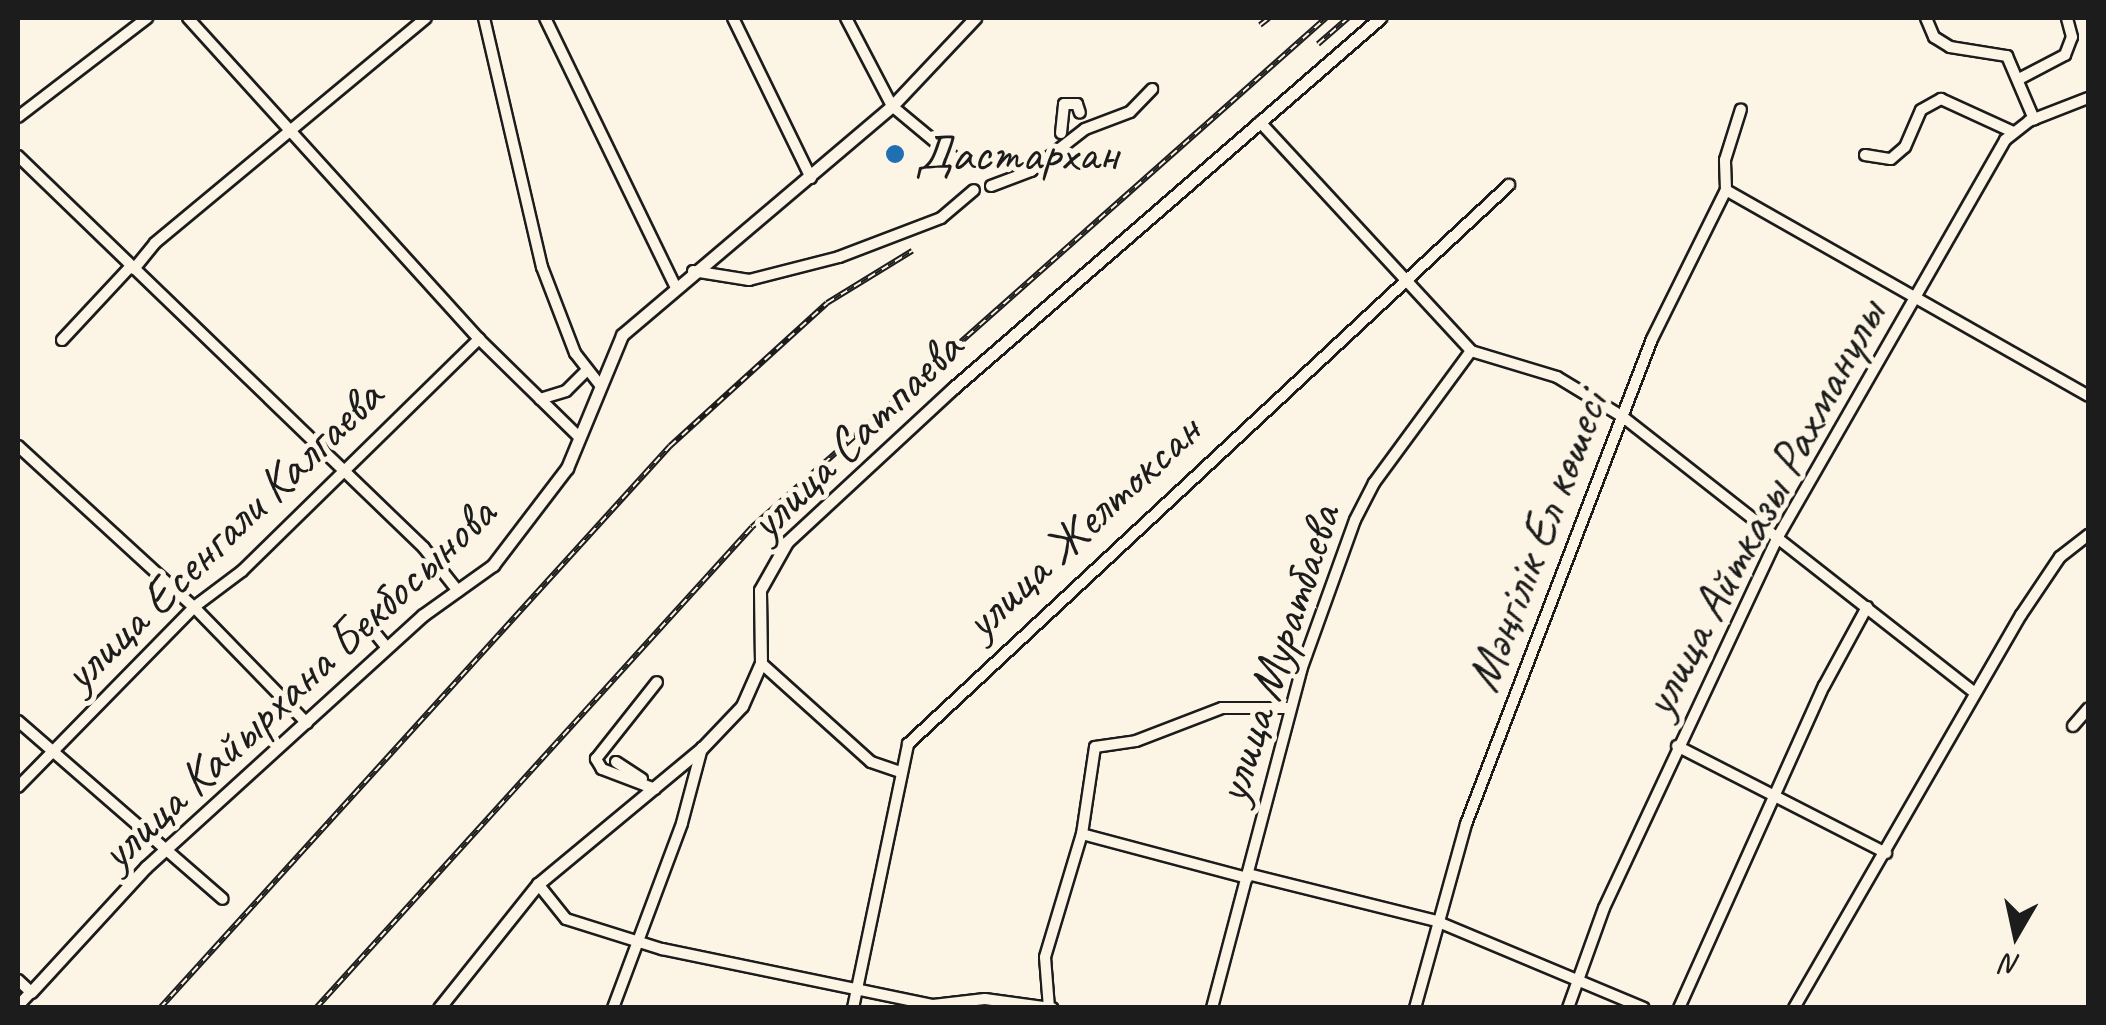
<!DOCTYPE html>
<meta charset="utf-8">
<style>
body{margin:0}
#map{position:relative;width:2106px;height:1025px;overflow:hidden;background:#fcf5e5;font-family:Caveat,sans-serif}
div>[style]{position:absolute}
.roads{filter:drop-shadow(2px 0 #1c1c1c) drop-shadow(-2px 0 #1c1c1c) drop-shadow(0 2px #1c1c1c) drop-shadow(0 -2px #1c1c1c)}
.minor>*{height:10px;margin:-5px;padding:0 5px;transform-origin:5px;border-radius:5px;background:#fcf5e5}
.tertiary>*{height:11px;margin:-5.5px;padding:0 5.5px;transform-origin:5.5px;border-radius:5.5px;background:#fcf5e5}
.rail>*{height:6px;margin-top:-3px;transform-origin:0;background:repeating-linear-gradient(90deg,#fcf5e5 0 8px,#1c1c1c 0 16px);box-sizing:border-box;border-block:2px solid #1c1c1c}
.dots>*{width:28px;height:28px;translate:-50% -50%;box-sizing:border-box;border:5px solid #fcf5e5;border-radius:50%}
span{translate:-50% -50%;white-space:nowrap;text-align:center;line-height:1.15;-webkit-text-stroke:10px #fcf5e5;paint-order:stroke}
.poi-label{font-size:50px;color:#1c1c1c}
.left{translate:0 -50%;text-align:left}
.street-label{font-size:50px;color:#1c1c1c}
.frame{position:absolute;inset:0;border:20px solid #1c1c1c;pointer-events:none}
.north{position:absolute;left:1966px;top:885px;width:100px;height:100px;-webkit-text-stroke:8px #fcf5e5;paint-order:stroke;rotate:189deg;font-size:28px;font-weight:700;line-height:40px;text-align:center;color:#1c1c1c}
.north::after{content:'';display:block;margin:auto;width:35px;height:45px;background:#1c1c1c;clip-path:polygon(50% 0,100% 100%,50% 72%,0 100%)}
</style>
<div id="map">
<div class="roads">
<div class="minor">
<div style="left:188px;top:18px;width:433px;rotate:47.8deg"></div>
<div style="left:479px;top:339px;width:140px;rotate:44.4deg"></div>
<div style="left:484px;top:18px;width:256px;rotate:76.9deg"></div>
<div style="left:542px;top:267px;width:92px;rotate:69deg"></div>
<div style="left:575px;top:353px;width:39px;rotate:52deg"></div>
<div style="left:545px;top:18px;width:298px;rotate:64.1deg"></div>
<div style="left:733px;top:18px;width:178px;rotate:64deg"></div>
<div style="left:846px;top:18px;width:99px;rotate:62.4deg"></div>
<div style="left:892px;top:106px;width:85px;rotate:39.7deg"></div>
<div style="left:1926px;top:18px;width:21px;rotate:67deg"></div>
<div style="left:1934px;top:37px;width:19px;rotate:32deg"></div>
<div style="left:1950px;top:47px;width:58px;rotate:9deg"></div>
<div style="left:2007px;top:56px;width:69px;rotate:66.8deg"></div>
<div style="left:2019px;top:79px;width:52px;rotate:-27.6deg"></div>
<div style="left:2065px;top:55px;width:19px;rotate:-69deg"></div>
<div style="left:2072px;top:37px;width:20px;rotate:-105deg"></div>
<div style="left:18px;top:117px;width:163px;rotate:-37.5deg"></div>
<div style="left:1260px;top:122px;width:311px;rotate:47.3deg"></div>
<div style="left:1471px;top:351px;width:90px;rotate:16.8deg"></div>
<div style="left:1557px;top:377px;width:77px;rotate:31.2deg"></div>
<div style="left:1623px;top:417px;width:447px;rotate:38.1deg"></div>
<div style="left:1061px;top:133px;width:29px;rotate:-84deg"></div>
<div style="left:1064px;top:104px;width:13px"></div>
<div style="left:1077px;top:104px;width:9px;rotate:72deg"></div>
<div style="left:1865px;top:155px;width:26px;rotate:9deg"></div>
<div style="left:1891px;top:159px;width:18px;rotate:-41deg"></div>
<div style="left:1905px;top:147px;width:40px;rotate:-66.6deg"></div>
<div style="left:1921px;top:110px;width:23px;rotate:-29deg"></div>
<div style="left:1941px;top:99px;width:79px;rotate:24.6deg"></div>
<div style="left:18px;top:156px;width:564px;rotate:43.99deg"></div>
<div style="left:424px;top:548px;width:55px;rotate:51.7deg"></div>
<div style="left:991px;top:186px;width:43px;rotate:-20.6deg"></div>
<div style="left:1031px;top:171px;width:68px;rotate:-37.9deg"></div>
<div style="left:1085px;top:129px;width:48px;rotate:-20.7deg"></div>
<div style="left:1130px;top:112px;width:32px;rotate:-46deg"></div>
<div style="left:1726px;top:190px;width:417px;rotate:29.6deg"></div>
<div style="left:134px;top:269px;width:33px;rotate:-51deg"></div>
<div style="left:155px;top:243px;width:352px;rotate:-39.7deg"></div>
<div style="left:693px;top:271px;width:57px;rotate:9.1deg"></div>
<div style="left:749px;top:280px;width:93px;rotate:-14.3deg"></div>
<div style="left:839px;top:257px;width:109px;rotate:-20.9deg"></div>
<div style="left:941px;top:218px;width:43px;rotate:-40.3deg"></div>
<div style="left:62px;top:340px;width:101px;rotate:-47deg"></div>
<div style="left:540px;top:399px;width:27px;rotate:-17deg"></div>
<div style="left:566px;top:391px;width:28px;rotate:-45deg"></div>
<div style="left:18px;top:446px;width:239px;rotate:42.5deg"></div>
<div style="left:194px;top:607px;width:162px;rotate:45.8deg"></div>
<div style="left:375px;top:633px;width:19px;rotate:51deg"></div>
<div style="left:761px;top:663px;width:148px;rotate:42deg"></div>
<div style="left:871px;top:762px;width:31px;rotate:19deg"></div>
<div style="left:18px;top:721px;width:271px;rotate:41deg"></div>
<div style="left:2073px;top:726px;width:23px;rotate:-49deg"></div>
<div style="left:1677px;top:746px;width:235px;rotate:27.1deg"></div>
<div style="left:616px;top:762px;width:31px;rotate:33deg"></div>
<div style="left:18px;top:787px;width:252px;rotate:-45.6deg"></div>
<div style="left:194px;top:607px;width:60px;rotate:-36.9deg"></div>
<div style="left:242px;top:571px;width:332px;rotate:-44.4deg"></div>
<div style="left:655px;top:789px;width:57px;rotate:-159.3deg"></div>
<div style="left:602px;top:769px;width:12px;rotate:-121deg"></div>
<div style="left:596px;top:759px;width:98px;rotate:-51.6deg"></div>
<div style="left:1082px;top:834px;width:171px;rotate:14.9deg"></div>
<div style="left:1248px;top:874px;width:194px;rotate:14deg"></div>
<div style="left:1436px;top:921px;width:225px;rotate:22.7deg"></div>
<div style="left:538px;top:884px;width:45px;rotate:51.3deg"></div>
<div style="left:566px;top:919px;width:101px;rotate:17.4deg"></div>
<div style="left:662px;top:949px;width:277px;rotate:11.7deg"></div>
<div style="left:933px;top:1005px;width:52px;rotate:-6.6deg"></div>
<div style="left:985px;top:999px;width:68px;rotate:7.7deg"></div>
<div style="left:18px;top:980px;width:18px;rotate:43deg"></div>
<div style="left:31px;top:992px;width:19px;rotate:133deg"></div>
<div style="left:613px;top:1008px;width:197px;rotate:-69.5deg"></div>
<div style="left:682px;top:823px;width:78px;rotate:-75.1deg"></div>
<div style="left:853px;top:1008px;width:270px;rotate:-78.2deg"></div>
<div style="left:908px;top:744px;width:821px;rotate:-42.93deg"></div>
<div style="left:1049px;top:1008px;width:51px;rotate:-94.5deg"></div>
<div style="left:1045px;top:957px;width:128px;rotate:-73.3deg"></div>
<div style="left:1082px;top:834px;width:88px;rotate:-81.5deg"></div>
<div style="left:1095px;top:747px;width:41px;rotate:-8.3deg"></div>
<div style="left:1136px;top:741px;width:92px;rotate:-21deg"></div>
<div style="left:1222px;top:708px;width:68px"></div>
<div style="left:1212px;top:1008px;width:350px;rotate:-75.2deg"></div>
<div style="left:1301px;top:670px;width:159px;rotate:-70.2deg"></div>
<div style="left:1355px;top:520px;width:42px;rotate:-62.8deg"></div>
<div style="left:1374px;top:483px;width:164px;rotate:-53.7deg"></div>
<div style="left:1415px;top:1008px;width:191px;rotate:-74.5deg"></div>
<div style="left:1466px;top:824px;width:519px;rotate:-69.02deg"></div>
<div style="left:1652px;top:339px;width:166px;rotate:-63.6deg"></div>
<div style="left:1726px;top:190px;width:30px;rotate:-92deg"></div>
<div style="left:1725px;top:160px;width:53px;rotate:-72.6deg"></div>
<div style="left:1568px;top:1008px;width:106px;rotate:-70.2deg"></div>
<div style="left:1604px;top:908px;width:412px;rotate:-64.9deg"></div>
<div style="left:1779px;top:535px;width:455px;rotate:-60.2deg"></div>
<div style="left:2005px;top:140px;width:31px;rotate:-38deg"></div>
<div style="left:2029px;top:121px;width:63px;rotate:-21.3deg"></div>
<div style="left:1679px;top:1008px;width:353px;rotate:-65.8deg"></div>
<div style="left:1824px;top:686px;width:90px;rotate:-61.4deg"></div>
<div style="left:1794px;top:1008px;width:454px;rotate:-60deg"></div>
<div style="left:2021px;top:615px;width:70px;rotate:-56.1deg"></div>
<div style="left:2060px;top:557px;width:36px;rotate:-38deg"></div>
</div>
<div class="tertiary">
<div style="left:31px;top:992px;width:170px;rotate:-47.4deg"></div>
<div style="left:146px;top:867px;width:374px;rotate:-42.3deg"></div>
<div style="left:423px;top:615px;width:86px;rotate:-35.5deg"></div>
<div style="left:493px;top:565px;width:122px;rotate:-52.7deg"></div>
<div style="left:567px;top:468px;width:144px;rotate:-67.5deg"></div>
<div style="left:622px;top:335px;width:354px;rotate:-40.3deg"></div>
<div style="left:892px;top:106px;width:121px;rotate:-46.7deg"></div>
<div style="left:439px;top:1008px;width:159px;rotate:-51.4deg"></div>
<div style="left:538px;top:884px;width:213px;rotate:-39.7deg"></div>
<div style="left:702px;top:748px;width:58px;rotate:-46.4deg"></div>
<div style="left:742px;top:706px;width:47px;rotate:-66.2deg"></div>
<div style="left:761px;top:663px;width:73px;rotate:-90.8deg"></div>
<div style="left:760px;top:590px;width:55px;rotate:-60.6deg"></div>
<div style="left:787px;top:542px;width:224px;rotate:-42.8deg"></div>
<div style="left:951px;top:390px;width:568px;rotate:-40.93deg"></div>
</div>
</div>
<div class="rail">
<div style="left:1260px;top:25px;width:11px;rotate:-38deg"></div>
<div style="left:1318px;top:44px;width:40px;rotate:-41deg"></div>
<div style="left:160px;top:1008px;width:759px;rotate:-47.78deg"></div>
<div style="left:670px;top:446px;width:212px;rotate:-42.3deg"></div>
<div style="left:827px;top:303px;width:100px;rotate:-31.5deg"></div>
<div style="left:316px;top:1008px;width:649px;rotate:-47.81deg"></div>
<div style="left:752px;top:527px;width:767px;rotate:-41.57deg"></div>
</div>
<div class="dots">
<div style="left:895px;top:154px;background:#1f6fb2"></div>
</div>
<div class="poi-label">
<span class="left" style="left:915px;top:154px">Дастархан</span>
</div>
<div class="street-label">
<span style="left:855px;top:435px;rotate:-44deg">улица Сатпаева</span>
<span style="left:1763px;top:508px;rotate:-62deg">улица Айтказы Рахманулы</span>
<span style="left:1082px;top:526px;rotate:-43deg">улица Желтоксан</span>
<span style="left:222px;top:535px;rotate:-44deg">улица Есенгали Калгаева</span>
<span style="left:1536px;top:541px;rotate:-69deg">Мәңгілік Ел көшесі</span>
<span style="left:1277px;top:654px;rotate:-72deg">улица Муратбаева</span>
<span style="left:297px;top:683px;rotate:-43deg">улица Кайырхана Бекбосынова</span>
</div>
<div class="frame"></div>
<div class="north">N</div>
</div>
